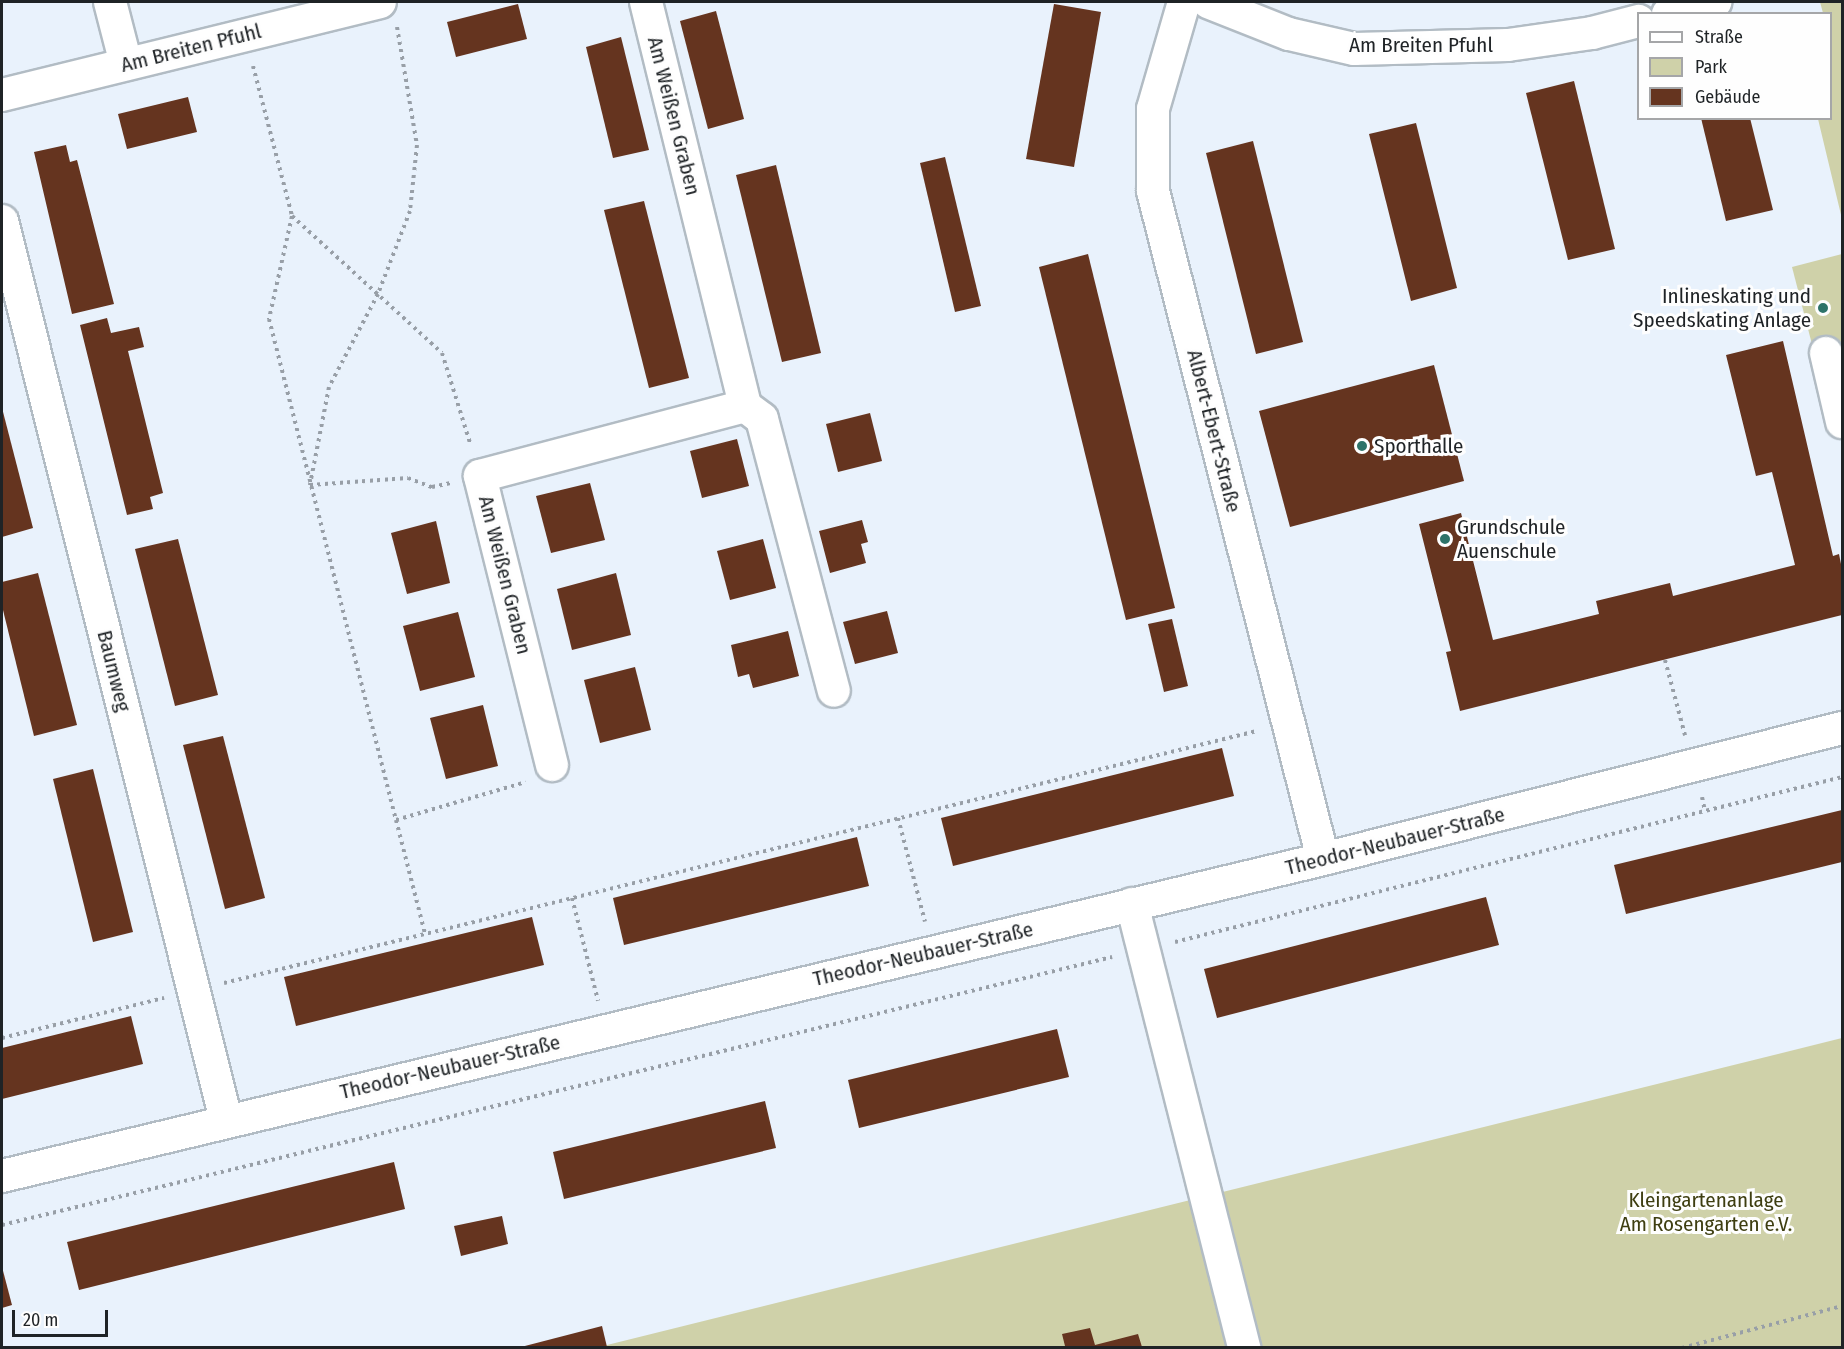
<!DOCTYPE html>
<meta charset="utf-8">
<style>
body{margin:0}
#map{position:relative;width:1844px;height:1349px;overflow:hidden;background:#e9f2fc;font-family:"Fira Sans Condensed",sans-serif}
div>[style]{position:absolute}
.green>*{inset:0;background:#cfd1a9}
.building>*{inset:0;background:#65341f}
.path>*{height:4px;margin-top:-2px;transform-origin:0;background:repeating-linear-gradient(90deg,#989fa7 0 3px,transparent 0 7.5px)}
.roads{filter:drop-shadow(2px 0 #b2bcc4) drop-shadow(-2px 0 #b2bcc4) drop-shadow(0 2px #b2bcc4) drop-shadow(0 -2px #b2bcc4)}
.minor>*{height:32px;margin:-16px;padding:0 16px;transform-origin:16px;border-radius:16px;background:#fff}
.dots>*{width:16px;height:16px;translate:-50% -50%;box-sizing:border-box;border:3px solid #fefefe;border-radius:50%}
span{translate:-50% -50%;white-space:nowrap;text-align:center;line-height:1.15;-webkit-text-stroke:6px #fefefe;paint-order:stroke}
.street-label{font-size:21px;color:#1f2326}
.poi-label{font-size:21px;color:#1f2326}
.right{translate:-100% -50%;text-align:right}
.left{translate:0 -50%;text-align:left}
.park-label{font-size:21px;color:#3e3e11}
.frame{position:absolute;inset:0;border:3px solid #1f2326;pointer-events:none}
.legend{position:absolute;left:1637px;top:12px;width:195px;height:108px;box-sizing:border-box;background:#fefefe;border:2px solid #a5a6a8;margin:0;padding:8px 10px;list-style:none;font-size:18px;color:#1f2326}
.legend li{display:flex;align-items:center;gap:12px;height:30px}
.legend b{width:30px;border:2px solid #a5a6a8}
.scale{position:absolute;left:12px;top:1310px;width:96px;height:27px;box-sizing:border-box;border:3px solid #1f2326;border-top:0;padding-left:8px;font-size:18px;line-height:21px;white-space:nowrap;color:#1f2326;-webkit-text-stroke:4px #fefefe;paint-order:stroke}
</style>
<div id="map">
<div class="green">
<div style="clip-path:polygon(1820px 2px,1842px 2px,1842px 219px,1818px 119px,1830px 118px,1830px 14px,1823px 13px)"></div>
<div style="clip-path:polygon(1842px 254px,1842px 349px,1815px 356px,1792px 267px)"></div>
<div style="clip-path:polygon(1842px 1038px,1842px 1347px,599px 1347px)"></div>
</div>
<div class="building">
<div style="clip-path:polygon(518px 4px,527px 39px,456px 57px,447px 22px)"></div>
<div style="clip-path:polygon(1054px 4px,1101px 12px,1074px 167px,1026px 159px)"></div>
<div style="clip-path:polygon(716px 11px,744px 119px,708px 129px,680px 21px)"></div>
<div style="clip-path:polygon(621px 37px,649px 150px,613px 158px,586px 47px)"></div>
<div style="clip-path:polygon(1574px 81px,1615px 249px,1568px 260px,1526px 93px)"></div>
<div style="clip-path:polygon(188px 97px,197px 132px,127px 149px,118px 114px)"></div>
<div style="clip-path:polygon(1701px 118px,1750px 118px,1773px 210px,1726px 221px)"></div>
<div style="clip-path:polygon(1416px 123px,1457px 288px,1411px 301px,1369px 134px)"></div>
<div style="clip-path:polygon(1253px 141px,1303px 342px,1256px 354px,1206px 153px)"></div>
<div style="clip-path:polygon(66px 145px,70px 162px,77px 160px,114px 304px,72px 314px,34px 152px)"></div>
<div style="clip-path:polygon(945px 157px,981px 306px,955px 312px,920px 163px)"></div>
<div style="clip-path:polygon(776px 165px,821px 353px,782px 362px,736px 175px)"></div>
<div style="clip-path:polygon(644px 201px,689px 378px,649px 388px,604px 210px)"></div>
<div style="clip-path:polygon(1088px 254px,1175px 608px,1126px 620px,1039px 267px)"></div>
<div style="clip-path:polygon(107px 318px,111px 333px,139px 327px,144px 347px,128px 351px,163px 493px,150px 497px,153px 509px,127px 515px,80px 325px)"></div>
<div style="clip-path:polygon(1783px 341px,1833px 556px,1839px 554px,1842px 569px,1842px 615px,1460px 711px,1446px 652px,1451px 651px,1419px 524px,1461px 513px,1493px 640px,1599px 614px,1596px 601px,1670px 583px,1673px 596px,1795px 565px,1772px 472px,1756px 476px,1726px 355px)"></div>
<div style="clip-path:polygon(1434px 365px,1464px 481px,1290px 527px,1259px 411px)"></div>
<div style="clip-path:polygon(2px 408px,33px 528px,2px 537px)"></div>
<div style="clip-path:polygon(870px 413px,882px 461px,838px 472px,826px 424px)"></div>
<div style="clip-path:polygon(737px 439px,749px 486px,702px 498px,690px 451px)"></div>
<div style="clip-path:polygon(590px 483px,605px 540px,551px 553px,536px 496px)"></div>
<div style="clip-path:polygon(862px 520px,868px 542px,861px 544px,866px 563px,830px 573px,819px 531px)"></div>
<div style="clip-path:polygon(436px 521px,450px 583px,407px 594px,391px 533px)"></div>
<div style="clip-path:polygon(178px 539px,218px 695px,175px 706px,135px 549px)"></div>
<div style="clip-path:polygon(763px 539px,776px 588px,730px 600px,717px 551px)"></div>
<div style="clip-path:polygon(38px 573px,77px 725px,34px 736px,2px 606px,2px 582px)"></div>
<div style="clip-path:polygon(616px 573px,631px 635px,572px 650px,557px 589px)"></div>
<div style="clip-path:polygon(887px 611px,898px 653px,855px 664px,843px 622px)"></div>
<div style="clip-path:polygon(458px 612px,475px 677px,420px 691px,403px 626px)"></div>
<div style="clip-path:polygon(1172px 619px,1188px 686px,1164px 692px,1148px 624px)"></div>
<div style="clip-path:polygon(788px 631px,799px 676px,753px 688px,749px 674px,738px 677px,731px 645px)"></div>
<div style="clip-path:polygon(635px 667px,651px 730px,600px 743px,584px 680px)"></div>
<div style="clip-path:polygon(483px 705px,498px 766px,446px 779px,430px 718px)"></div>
<div style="clip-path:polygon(223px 736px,265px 898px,225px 909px,183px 745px)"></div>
<div style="clip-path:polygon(1222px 748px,1234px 796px,953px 866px,941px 818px)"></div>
<div style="clip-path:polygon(93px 769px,133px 932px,93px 942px,53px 779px)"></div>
<div style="clip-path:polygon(1842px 810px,1842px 862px,1626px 914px,1614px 865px)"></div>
<div style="clip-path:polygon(857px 837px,869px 886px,624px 945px,613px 898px)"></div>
<div style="clip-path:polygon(1486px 897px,1499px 945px,1217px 1018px,1204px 969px)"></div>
<div style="clip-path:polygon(532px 917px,544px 965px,296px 1026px,284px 977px)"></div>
<div style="clip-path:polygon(131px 1016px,143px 1064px,2px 1099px,2px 1048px)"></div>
<div style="clip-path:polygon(1057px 1029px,1069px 1077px,859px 1128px,848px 1080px)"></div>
<div style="clip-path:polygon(765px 1101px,776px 1148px,564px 1199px,553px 1152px)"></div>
<div style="clip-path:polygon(394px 1162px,405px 1209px,79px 1290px,67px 1242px)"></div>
<div style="clip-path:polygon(502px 1216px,508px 1244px,461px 1256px,454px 1226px)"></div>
<div style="clip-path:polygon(2px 1267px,12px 1305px,2px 1308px)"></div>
<div style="clip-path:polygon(602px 1326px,607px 1347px,521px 1347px)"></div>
<div style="clip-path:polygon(1090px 1328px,1095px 1345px,1138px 1334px,1142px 1347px,1061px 1347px,1065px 1346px,1062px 1334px)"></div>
</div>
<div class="path">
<div style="left:397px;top:27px;width:120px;rotate:80.4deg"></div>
<div style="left:417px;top:145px;width:66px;rotate:96.1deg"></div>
<div style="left:410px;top:211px;width:89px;rotate:111.1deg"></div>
<div style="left:378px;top:294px;width:105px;rotate:117.8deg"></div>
<div style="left:329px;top:387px;width:100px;rotate:101deg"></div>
<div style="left:310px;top:485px;width:98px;rotate:-4.1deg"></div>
<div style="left:408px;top:478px;width:26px;rotate:21deg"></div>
<div style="left:432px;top:487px;width:19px;rotate:-12deg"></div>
<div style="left:253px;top:66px;width:155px;rotate:75.4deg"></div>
<div style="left:292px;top:216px;width:203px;rotate:42.4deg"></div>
<div style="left:442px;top:353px;width:97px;rotate:72.7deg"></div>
<div style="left:292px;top:216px;width:106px;rotate:102.6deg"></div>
<div style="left:269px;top:319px;width:517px;rotate:75.78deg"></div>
<div style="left:396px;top:820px;width:135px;rotate:-16.3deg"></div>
<div style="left:1665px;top:660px;width:78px;rotate:75.1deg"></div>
<div style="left:1702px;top:797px;width:14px;rotate:78deg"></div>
<div style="left:898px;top:818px;width:107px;rotate:75.4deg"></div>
<div style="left:396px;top:820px;width:118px;rotate:75.7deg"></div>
<div style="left:572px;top:898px;width:106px;rotate:75.8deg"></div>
<div style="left:1175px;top:942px;width:687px;rotate:-13.89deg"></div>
<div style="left:224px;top:983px;width:1063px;rotate:-13.71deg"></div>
<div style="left:2px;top:1038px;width:167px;rotate:-13.9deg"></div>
<div style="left:2px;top:1225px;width:1142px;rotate:-13.57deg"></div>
<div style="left:1682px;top:1348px;width:165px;rotate:-14.7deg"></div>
</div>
<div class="roads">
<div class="minor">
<div style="left:110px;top:2px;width:64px;rotate:75.5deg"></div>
<div style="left:646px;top:2px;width:416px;rotate:76.2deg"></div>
<div style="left:745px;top:406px;width:21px;rotate:37deg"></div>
<div style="left:762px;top:419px;width:281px;rotate:75.2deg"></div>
<div style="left:1184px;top:2px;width:111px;rotate:106.2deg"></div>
<div style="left:1153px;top:109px;width:82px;rotate:90deg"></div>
<div style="left:1153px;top:191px;width:689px;rotate:75.72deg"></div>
<div style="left:1208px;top:2px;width:87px;rotate:21.6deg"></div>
<div style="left:1289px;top:34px;width:67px;rotate:13deg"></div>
<div style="left:1354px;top:49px;width:154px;rotate:-1.5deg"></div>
<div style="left:1508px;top:45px;width:85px;rotate:-8.1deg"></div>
<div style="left:1592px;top:33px;width:48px;rotate:-14.6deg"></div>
<div style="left:1668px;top:14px;width:49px;rotate:-14.3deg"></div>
<div style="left:2px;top:95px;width:389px;rotate:-13.8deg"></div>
<div style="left:2px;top:221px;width:926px;rotate:76.01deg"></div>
<div style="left:1826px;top:353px;width:71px;rotate:76.9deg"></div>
<div style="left:552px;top:765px;width:298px;rotate:-104deg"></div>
<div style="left:480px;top:476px;width:274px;rotate:-14.8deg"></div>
<div style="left:1132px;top:904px;width:458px;rotate:75.8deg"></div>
<div style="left:2px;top:1176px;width:1359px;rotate:-13.49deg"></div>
<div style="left:1323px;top:859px;width:535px;rotate:-14.17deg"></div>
</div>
</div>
<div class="dots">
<div style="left:1823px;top:308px;background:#2d7369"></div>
<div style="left:1362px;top:446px;background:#2d7369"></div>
<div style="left:1445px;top:539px;background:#2d7369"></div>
</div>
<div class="street-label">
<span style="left:1421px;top:45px">Am Breiten Pfuhl</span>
<span style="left:191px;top:48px;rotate:-14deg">Am Breiten Pfuhl</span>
<span style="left:674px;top:116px;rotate:76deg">Am Weißen Graben</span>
<span style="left:1214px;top:431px;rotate:76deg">Albert-Ebert-Straße</span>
<span style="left:505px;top:575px;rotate:76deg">Am Weißen Graben</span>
<span style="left:114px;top:671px;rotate:76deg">Baumweg</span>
<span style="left:1395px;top:841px;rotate:-14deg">Theodor-Neubauer-Straße</span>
<span style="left:923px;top:954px;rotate:-13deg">Theodor-Neubauer-Straße</span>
<span style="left:450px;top:1067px;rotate:-13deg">Theodor-Neubauer-Straße</span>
</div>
<div class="poi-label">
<span class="right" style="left:1811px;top:308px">Inlineskating und<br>Speedskating Anlage</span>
<span class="left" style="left:1374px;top:446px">Sporthalle</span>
<span class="left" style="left:1457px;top:539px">Grundschule<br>Auenschule</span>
</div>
<div class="park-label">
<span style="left:1706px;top:1212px">Kleingartenanlage<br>Am Rosengarten e.V.</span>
</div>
<div class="frame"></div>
<ul class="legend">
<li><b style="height:8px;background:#fff"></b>Straße</li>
<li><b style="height:16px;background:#cfd1a9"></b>Park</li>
<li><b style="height:16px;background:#65341f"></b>Gebäude</li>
</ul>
<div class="scale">20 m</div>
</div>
